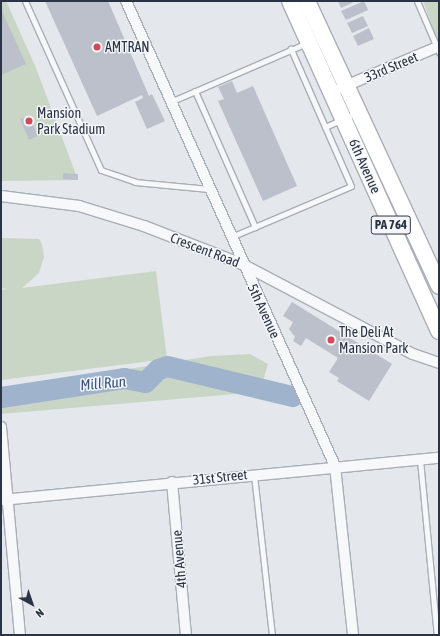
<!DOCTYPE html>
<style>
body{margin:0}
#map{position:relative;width:440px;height:636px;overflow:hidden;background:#e4e7ec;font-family:"Asap Condensed",sans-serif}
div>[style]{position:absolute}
.green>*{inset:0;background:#c9d6c5}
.river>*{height:21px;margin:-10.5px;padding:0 10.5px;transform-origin:10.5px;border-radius:10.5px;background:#9fb4cc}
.building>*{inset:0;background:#bbc0ca}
.roads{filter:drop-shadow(1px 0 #a9aeb7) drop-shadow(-1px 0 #a9aeb7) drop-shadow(0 1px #a9aeb7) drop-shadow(0 -1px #a9aeb7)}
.service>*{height:5px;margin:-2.5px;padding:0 2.5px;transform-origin:2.5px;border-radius:2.5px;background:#f7f8fa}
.minor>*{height:10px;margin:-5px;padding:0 5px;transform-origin:5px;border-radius:5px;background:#f7f8fa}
.primary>*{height:16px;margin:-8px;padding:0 8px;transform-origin:8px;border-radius:8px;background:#fff}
.dots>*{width:11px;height:11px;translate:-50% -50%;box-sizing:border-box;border:2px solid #f4f6f9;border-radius:50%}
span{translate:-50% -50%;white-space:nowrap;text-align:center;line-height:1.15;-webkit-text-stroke:3px #f4f6f9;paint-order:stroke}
.shield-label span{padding:1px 3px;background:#f4f6f9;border:1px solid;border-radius:3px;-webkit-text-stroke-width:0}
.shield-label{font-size:13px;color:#2b3445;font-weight:700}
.poi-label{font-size:14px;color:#2b3445}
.left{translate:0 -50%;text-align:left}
.street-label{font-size:14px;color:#2b3445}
.water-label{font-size:15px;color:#34527a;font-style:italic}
.frame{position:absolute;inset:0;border:2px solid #2b3445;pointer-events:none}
.north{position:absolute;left:12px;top:584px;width:40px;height:40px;-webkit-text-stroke:3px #f4f6f9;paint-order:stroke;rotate:140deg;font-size:11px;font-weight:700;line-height:16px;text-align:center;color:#2b3445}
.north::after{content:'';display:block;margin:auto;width:14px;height:18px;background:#2b3445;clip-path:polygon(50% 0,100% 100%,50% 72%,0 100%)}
</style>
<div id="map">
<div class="green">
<div style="clip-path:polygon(1px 1px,6px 1px,36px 68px,78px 180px,1px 181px)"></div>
<div style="clip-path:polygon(423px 1px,439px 1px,439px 45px)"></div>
<div style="clip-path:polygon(1px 238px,39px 239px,42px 244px,44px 257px,39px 273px,22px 288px,156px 271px,167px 359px,1px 380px,1px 290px,8px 289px,1px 288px)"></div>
<div style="clip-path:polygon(250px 354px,268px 364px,260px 392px,1px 414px,1px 389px,211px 356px)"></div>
</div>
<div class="river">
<div style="left:1px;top:397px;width:124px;rotate:-8.8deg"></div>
<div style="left:124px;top:378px;width:21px;rotate:11deg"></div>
<div style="left:145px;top:382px;width:18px;rotate:-45deg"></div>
<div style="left:158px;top:369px;width:9px;rotate:-18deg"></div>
<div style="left:167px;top:366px;width:129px;rotate:13.5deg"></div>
</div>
<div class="building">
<div style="clip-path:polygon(45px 1px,108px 1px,149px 96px,152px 94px,165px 121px,147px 129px,135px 102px,143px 98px,142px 95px,97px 116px)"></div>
<div style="clip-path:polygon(338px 1px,356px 1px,341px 8px)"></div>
<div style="clip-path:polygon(364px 1px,368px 10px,346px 20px,341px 11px)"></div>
<div style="clip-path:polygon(1px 9px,26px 64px,1px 75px)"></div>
<div style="clip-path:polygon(363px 16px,368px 26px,352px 33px,347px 23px)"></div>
<div style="clip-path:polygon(369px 28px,374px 39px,358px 46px,353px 36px)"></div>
<div style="clip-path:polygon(232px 81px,237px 93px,253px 86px,297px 186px,263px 201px,218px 101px,224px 99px,218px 87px)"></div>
<div style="clip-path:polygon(29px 116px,38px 136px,29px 140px,20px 119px)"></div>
<div style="clip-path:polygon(63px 173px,78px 174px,78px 180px,63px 179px)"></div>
<div style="clip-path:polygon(292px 302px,392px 364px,369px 401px,337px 381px,339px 378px,329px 372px,338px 358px,306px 338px,301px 346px,293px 341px,295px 337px,289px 329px,293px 322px,283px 316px)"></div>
</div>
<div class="roads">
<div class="service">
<div style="left:25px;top:1px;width:185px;rotate:65.8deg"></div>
<div style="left:101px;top:170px;width:36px;rotate:19deg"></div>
<div style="left:135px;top:182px;width:74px;rotate:5.4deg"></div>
<div style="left:417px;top:1px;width:56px;rotate:66.7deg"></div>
<div style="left:195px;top:91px;width:149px;rotate:66.2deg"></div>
<div style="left:170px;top:102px;width:149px;rotate:-23.3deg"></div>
<div style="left:325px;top:127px;width:35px;rotate:-24deg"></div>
<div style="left:231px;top:237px;width:130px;rotate:-23deg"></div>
<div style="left:351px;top:186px;width:150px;rotate:-113.7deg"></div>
<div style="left:420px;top:460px;width:176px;rotate:84.5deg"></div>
<div style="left:254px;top:475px;width:161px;rotate:83.6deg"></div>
</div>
<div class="minor">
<div style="left:126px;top:1px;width:510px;rotate:65.8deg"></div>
<div style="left:335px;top:466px;width:170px;rotate:83.9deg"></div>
<div style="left:341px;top:88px;width:104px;rotate:-23.1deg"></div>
<div style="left:1px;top:196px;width:79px;rotate:7.3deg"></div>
<div style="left:79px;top:206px;width:68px;rotate:17.1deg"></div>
<div style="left:144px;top:226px;width:105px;rotate:21.2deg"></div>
<div style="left:242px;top:264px;width:193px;rotate:27.8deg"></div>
<div style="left:413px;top:354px;width:28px;rotate:19deg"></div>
<div style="left:1px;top:427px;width:209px;rotate:84.8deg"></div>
<div style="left:172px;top:482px;width:154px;rotate:84.8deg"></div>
<div style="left:1px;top:500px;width:440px;rotate:-5.5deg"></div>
</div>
<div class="primary">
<div style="left:290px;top:1px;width:362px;rotate:65.7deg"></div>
<div style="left:307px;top:1px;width:314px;rotate:65.1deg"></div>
</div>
</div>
<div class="dots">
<div style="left:97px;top:47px;background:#d1495b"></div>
<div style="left:29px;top:121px;background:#d1495b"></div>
<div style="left:331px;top:340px;background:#d1495b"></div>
</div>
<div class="shield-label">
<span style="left:391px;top:225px">PA 764</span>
</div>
<div class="poi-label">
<span class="left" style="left:105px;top:47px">AMTRAN</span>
<span class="left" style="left:37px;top:121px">Mansion<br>Park Stadium</span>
<span class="left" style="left:339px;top:340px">The Deli At<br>Mansion Park</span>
</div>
<div class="street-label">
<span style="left:391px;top:67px;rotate:-23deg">33rd Street</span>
<span style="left:365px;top:166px;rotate:66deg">6th Avenue</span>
<span style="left:205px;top:250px;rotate:21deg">Crescent Road</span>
<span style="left:264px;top:311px;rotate:65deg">5th Avenue</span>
<span style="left:220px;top:477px;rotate:-6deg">31st Street</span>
<span style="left:179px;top:559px;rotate:-95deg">4th Avenue</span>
</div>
<div class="water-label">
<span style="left:103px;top:383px;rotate:-5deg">Mill Run</span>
</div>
<div class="frame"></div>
<div class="north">N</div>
</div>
